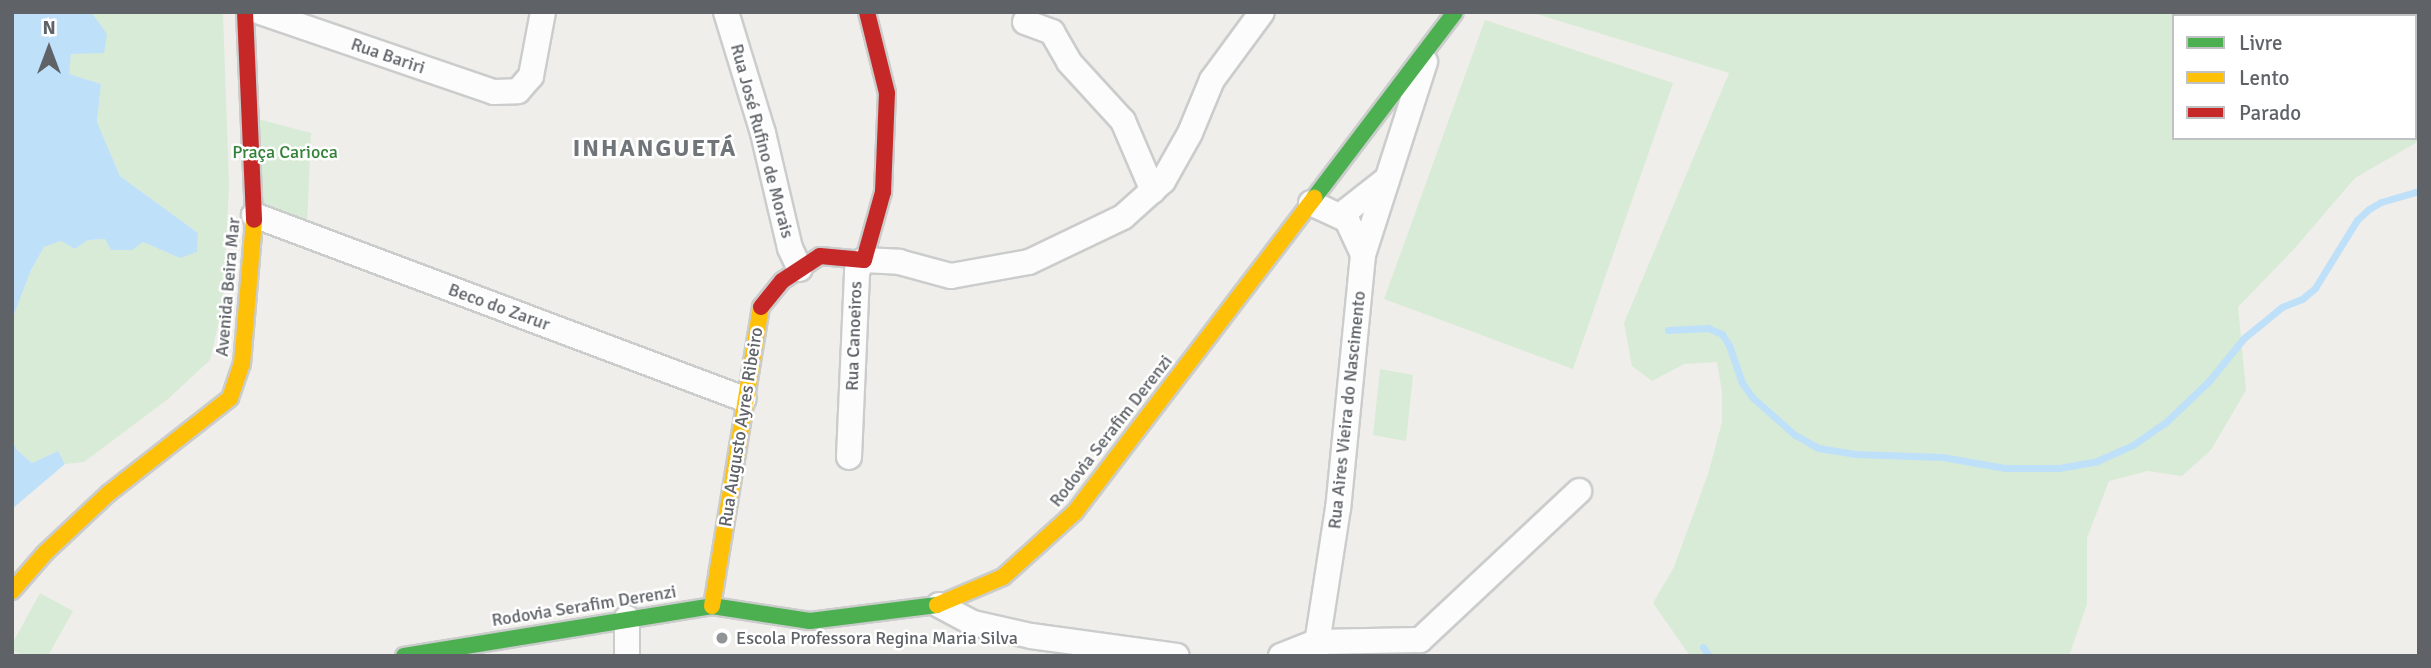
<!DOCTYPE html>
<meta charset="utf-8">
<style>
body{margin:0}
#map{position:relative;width:2431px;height:668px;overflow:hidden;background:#efeeea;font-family:Signika,sans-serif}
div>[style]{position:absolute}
.green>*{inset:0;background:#d8ebd6}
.water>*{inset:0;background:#bfe0f9}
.stream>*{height:7px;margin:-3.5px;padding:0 3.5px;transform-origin:3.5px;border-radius:3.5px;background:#bfe0f9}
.roads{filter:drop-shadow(2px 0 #cbcccc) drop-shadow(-2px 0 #cbcccc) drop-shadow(0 2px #cbcccc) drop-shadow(0 -2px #cbcccc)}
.street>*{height:24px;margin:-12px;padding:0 12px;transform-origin:12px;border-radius:12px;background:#fdfcfc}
.fast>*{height:16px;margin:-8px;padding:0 8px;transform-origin:8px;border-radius:8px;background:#4caf50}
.slow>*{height:16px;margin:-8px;padding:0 8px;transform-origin:8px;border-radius:8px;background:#ffc107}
.jam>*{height:16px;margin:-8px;padding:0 8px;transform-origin:8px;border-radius:8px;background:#c62828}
.dots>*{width:19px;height:19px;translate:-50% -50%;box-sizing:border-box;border:4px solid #fff;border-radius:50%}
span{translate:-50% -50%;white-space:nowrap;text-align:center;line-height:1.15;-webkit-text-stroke:5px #fff;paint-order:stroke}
.street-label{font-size:18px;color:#5f6368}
.park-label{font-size:18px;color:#348238}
.poi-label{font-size:18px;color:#5f6368}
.left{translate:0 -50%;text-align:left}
.district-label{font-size:24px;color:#70757a;font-weight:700;letter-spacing:2px}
.frame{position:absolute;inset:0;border:14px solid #5f6368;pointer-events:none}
.legend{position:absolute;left:2172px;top:14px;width:245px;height:126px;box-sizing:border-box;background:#fff;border:2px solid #bfc1c3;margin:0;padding:9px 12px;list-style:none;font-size:21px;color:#5f6368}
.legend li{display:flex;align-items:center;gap:14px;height:35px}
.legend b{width:35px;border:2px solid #bfc1c3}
.north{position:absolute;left:14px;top:14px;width:70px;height:70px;-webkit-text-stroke:5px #fff;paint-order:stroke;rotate:0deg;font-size:19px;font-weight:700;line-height:28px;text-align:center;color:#5f6368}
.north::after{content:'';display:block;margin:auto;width:24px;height:32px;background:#5f6368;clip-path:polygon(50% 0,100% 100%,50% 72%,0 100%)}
</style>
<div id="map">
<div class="green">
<div style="clip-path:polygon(91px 12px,223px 12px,229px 185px,223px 304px,210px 360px,168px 399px,84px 462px,65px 464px,58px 451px,32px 463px,17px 450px,12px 440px,12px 320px,31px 270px,44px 247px,61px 241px,75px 249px,88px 240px,105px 239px,143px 242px,180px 258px,198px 233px,120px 176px,97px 122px,101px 84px,68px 74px,71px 54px,104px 52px)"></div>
<div style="clip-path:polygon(1530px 12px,2178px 12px,2174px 16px,2172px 59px,2174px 138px,2415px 138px,2415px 16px,2281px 16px,2291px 12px,2419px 12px,2419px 141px,2355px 178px,2294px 249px,2238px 307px,2246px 390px,2211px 450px,2182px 476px,2148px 471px,2109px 481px,2087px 538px,2087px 604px,2069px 656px,1690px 656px,1653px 603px,1674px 567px,1708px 474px,1722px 422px,1722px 392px,1717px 362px,1684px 364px,1652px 381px,1632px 366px,1624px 323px,1729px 73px)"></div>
<div style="clip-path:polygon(1485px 20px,1673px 83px,1573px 369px,1384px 299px)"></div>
<div style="clip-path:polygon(258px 119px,311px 133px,307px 224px,263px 210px)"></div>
<div style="clip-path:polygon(1380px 369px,1413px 375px,1406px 441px,1373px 435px)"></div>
<div style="clip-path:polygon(40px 593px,73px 611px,48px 656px,24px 656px,12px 650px,12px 644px)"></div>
</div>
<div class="water">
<div style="clip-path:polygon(12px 12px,91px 12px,107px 34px,104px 53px,71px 54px,69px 74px,101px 84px,97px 122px,120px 176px,198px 233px,197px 252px,180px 258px,143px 242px,132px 250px,111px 250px,105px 239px,88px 240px,75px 249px,61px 241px,44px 247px,31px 270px,12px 320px)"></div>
<div style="clip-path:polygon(12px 440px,17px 450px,32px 463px,58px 451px,65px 464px,12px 509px)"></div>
</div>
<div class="stream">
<div style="left:1668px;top:330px;width:40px;rotate:-2.9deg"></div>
<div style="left:1708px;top:328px;width:15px;rotate:23deg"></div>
<div style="left:1722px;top:334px;width:13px;rotate:58deg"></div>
<div style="left:1729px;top:345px;width:40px;rotate:71.1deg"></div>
<div style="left:1742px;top:383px;width:17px;rotate:54deg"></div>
<div style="left:1752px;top:397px;width:57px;rotate:41.5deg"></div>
<div style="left:1795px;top:435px;width:26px;rotate:29deg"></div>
<div style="left:1818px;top:448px;width:36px;rotate:9deg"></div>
<div style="left:1854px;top:454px;width:88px;rotate:2deg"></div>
<div style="left:1942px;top:457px;width:64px;rotate:9.9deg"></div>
<div style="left:2005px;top:468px;width:54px"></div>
<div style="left:2059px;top:468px;width:39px;rotate:-10deg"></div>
<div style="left:2097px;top:461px;width:39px;rotate:-24deg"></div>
<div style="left:2133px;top:445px;width:39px;rotate:-35deg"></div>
<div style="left:2165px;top:423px;width:61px;rotate:-43.7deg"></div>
<div style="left:2209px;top:381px;width:55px;rotate:-50.9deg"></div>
<div style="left:2244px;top:338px;width:49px;rotate:-39.2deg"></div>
<div style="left:2282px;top:307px;width:22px;rotate:-22deg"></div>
<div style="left:2302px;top:299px;width:17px;rotate:-40deg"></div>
<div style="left:2315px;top:288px;width:80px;rotate:-58.3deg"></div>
<div style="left:2357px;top:220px;width:16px;rotate:-43deg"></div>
<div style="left:2369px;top:209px;width:14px;rotate:-30deg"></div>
<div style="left:2381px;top:202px;width:40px;rotate:-16deg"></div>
<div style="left:1703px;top:647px;width:11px;rotate:56deg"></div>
</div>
<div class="roads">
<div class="street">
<div style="left:260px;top:12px;width:247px;rotate:18.9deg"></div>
<div style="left:494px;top:92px;width:24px;rotate:-2deg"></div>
<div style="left:518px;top:91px;width:20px;rotate:-49deg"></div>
<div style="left:531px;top:76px;width:65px;rotate:-79.4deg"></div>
<div style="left:726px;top:12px;width:127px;rotate:73deg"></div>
<div style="left:763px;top:133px;width:118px;rotate:76.8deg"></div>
<div style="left:790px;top:248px;width:23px;rotate:65deg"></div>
<div style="left:1025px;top:22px;width:29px;rotate:20deg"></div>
<div style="left:1052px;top:32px;width:34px;rotate:60deg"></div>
<div style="left:1069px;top:62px;width:80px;rotate:47.5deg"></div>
<div style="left:1123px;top:121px;width:76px;rotate:66.8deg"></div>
<div style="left:1311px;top:203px;width:40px;rotate:25deg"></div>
<div style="left:1347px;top:220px;width:38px;rotate:65deg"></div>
<div style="left:1363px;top:255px;width:254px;rotate:95.6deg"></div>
<div style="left:1338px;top:508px;width:150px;rotate:98.8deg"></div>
<div style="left:254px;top:215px;width:523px;rotate:20.58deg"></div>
<div style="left:1340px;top:216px;width:60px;rotate:-38.2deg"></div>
<div style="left:1363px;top:255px;width:203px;rotate:-72.2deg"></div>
<div style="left:849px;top:457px;width:186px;rotate:-87.5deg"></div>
<div style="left:857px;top:271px;width:13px;rotate:-58deg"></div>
<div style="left:864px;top:260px;width:35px;rotate:3deg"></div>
<div style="left:899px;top:262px;width:54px;rotate:15.1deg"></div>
<div style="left:951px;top:276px;width:79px;rotate:-10.2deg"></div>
<div style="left:1029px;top:262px;width:104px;rotate:-25.6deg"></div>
<div style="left:1123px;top:217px;width:54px;rotate:-42deg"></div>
<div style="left:1163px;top:181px;width:55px;rotate:-60.6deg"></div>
<div style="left:1190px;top:133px;width:57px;rotate:-67.5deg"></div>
<div style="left:1212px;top:80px;width:84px;rotate:-53.7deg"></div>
<div style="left:939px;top:605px;width:38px;rotate:28deg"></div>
<div style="left:973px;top:623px;width:59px;rotate:12.6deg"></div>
<div style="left:1031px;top:636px;width:147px;rotate:7.8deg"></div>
<div style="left:627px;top:656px;width:38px;rotate:-90deg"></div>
<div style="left:1281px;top:656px;width:38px;rotate:-22deg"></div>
<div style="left:1316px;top:642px;width:104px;rotate:-1.1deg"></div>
<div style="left:1420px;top:640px;width:218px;rotate:-43.1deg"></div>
</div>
<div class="fast">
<div style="left:1314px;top:198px;width:233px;rotate:-52.8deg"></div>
<div style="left:404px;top:656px;width:312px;rotate:-9.2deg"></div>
<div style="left:712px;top:606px;width:99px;rotate:8.7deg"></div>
<div style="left:810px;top:621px;width:128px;rotate:-7.2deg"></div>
</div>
<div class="slow">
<div style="left:12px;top:591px;width:50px;rotate:-49deg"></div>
<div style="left:45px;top:553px;width:88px;rotate:-43.2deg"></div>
<div style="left:109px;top:493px;width:154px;rotate:-38.1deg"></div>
<div style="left:230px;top:398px;width:36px;rotate:-71deg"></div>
<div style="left:242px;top:364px;width:144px;rotate:-85.2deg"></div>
<div style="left:937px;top:605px;width:72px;rotate:-23deg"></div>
<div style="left:1003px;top:577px;width:97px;rotate:-42.1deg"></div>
<div style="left:1075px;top:512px;width:395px;rotate:-52.7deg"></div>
<div style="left:712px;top:606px;width:303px;rotate:-80.7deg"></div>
</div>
<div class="jam">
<div style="left:245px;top:12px;width:208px;rotate:87.5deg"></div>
<div style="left:761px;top:307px;width:33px;rotate:-51deg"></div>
<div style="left:782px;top:281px;width:45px;rotate:-33.3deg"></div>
<div style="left:820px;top:256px;width:44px;rotate:5.2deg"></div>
<div style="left:864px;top:260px;width:71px;rotate:-74.4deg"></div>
<div style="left:883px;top:192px;width:99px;rotate:-87.7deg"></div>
<div style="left:887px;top:93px;width:83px;rotate:-103.9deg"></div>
</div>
</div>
<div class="dots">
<div style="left:722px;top:638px;background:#919496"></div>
</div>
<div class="street-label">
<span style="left:388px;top:56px;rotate:19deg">Rua Bariri</span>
<span style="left:762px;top:141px;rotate:75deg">Rua José Rufino de Morais</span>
<span style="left:228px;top:287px;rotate:-85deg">Avenida Beira Mar</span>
<span style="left:499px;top:307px;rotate:20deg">Beco do Zarur</span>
<span style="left:854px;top:336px;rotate:-88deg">Rua Canoeiros</span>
<span style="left:1347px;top:410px;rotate:-84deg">Rua Aires Vieira do Nascimento</span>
<span style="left:741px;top:427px;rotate:-81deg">Rua Augusto Ayres Ribeiro</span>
<span style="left:1111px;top:431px;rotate:-52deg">Rodovia Serafim Derenzi</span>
<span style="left:584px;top:606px;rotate:-9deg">Rodovia Serafim Derenzi</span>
</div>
<div class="park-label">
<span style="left:285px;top:152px">Praça Carioca</span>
</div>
<div class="poi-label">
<span class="left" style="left:736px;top:638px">Escola Professora Regina Maria Silva</span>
</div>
<div class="district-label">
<span style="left:655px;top:149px">INHANGUETÁ</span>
</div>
<div class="frame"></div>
<ul class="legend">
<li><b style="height:9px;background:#4caf50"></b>Livre</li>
<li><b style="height:9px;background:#ffc107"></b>Lento</li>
<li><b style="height:9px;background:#c62828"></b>Parado</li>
</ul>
<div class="north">N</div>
</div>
